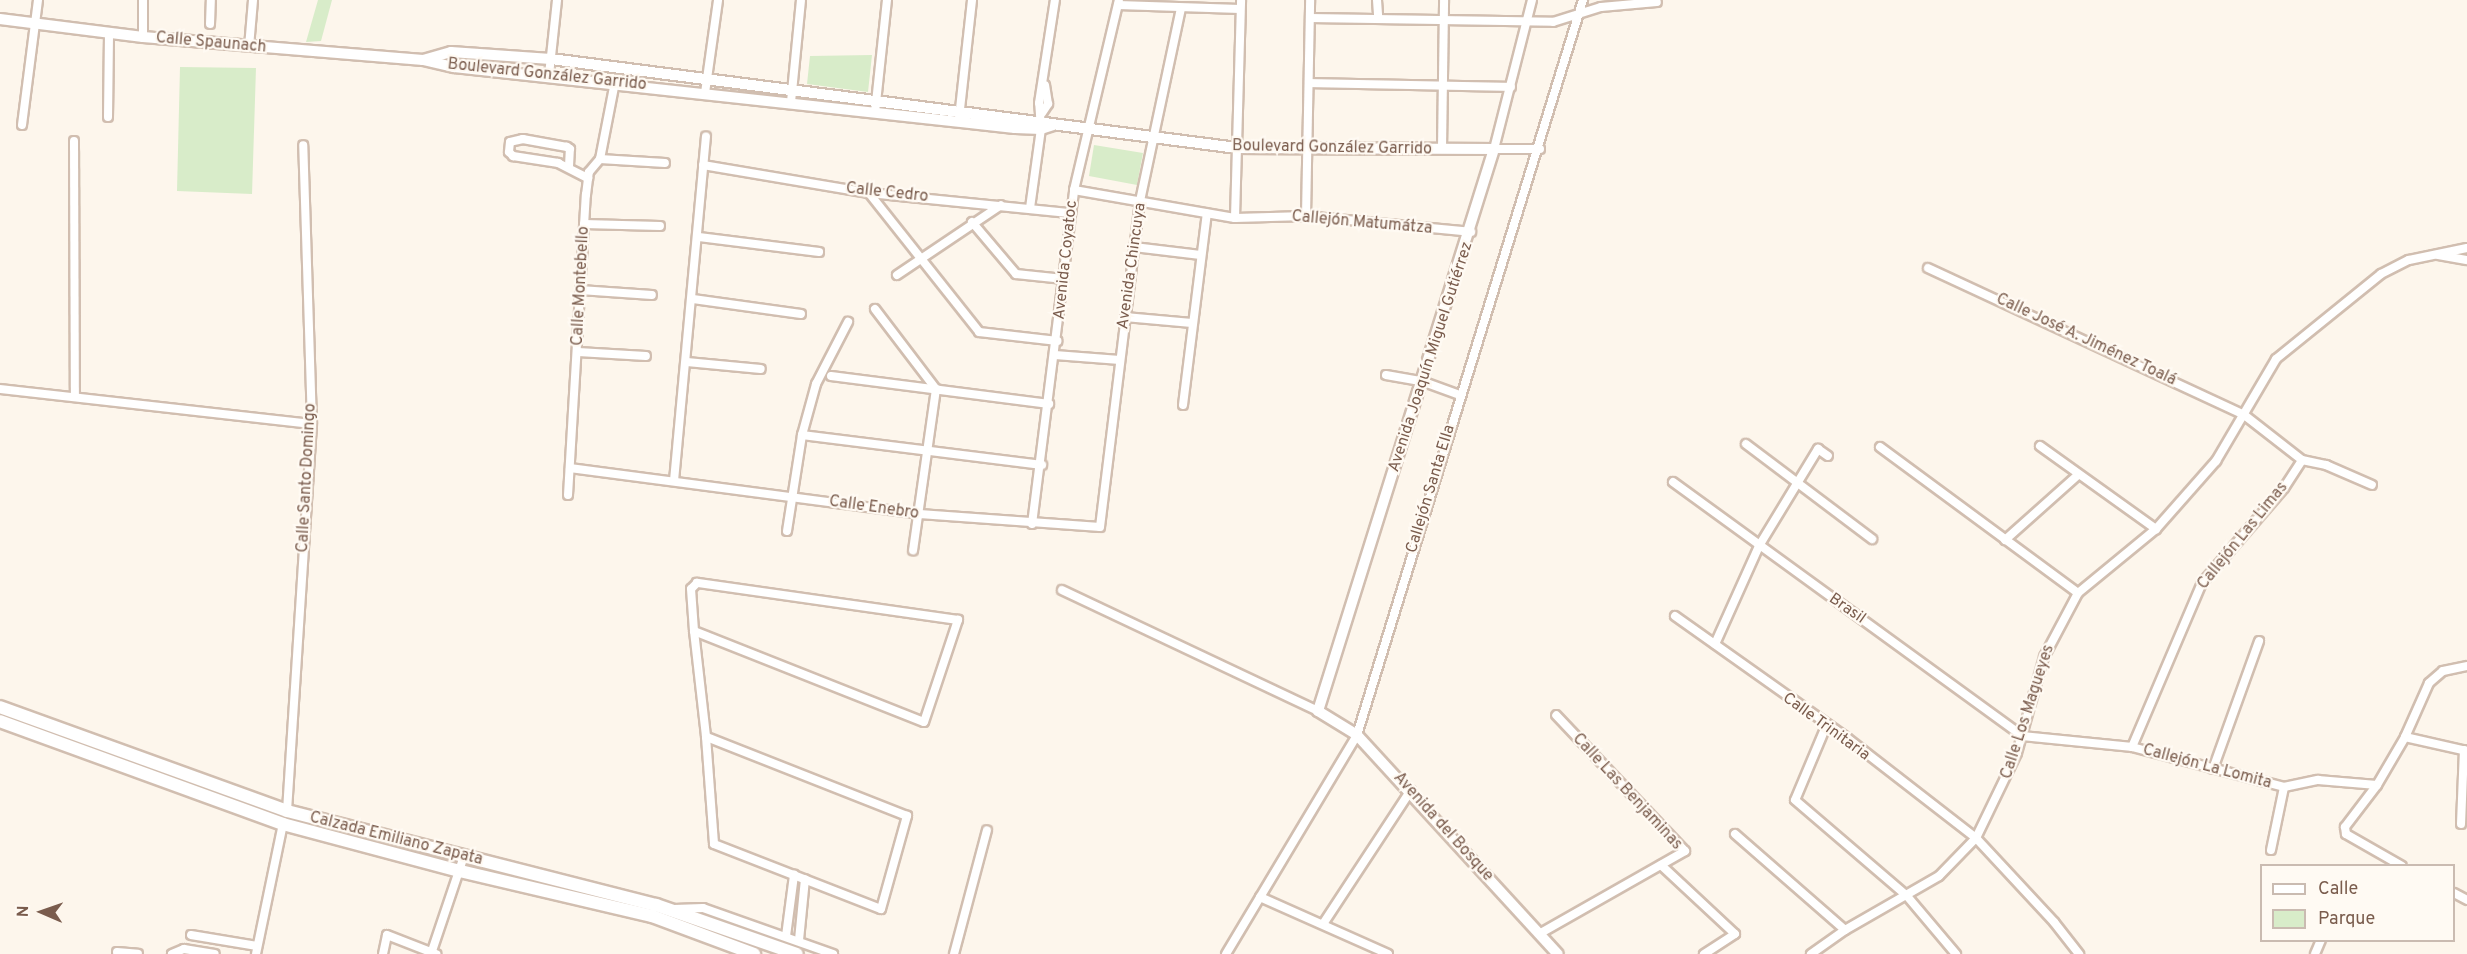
<!DOCTYPE html>
<meta charset="utf-8">
<style>
body{margin:0}
#map{position:relative;width:2467px;height:954px;overflow:hidden;background:#fdf6ec;font-family:Overpass,sans-serif}
div>[style]{position:absolute}
.green>*{inset:0;background:#d8ecc9}
.roads{filter:drop-shadow(2px 0 #d1beb0) drop-shadow(-2px 0 #d1beb0) drop-shadow(0 2px #d1beb0) drop-shadow(0 -2px #d1beb0)}
.minor>*{height:8px;margin:-4px;padding:0 4px;transform-origin:4px;border-radius:4px;background:#fff}
.tertiary>*{height:10px;margin:-5px;padding:0 5px;transform-origin:5px;border-radius:5px;background:#fff}
.secondary>*{height:12px;margin:-6px;padding:0 6px;transform-origin:6px;border-radius:6px;background:#fff}
span{translate:-50% -50%;white-space:nowrap;text-align:center;line-height:1.15;-webkit-text-stroke:4.5px #fffaf3;paint-order:stroke}
.street-label{font-size:16px;color:#7a5c4d}
.legend{position:absolute;left:2260px;top:864px;width:195px;height:78px;box-sizing:border-box;background:#fffaf3;border:2px solid #cabbb1;margin:0;padding:8px 10px;list-style:none;font-size:18px;color:#7a5c4d}
.legend li{display:flex;align-items:center;gap:12px;height:30px}
.legend b{width:30px;border:2px solid #cabbb1}
.north{position:absolute;left:12px;top:882px;width:60px;height:60px;-webkit-text-stroke:4px #fffaf3;paint-order:stroke;rotate:272deg;font-size:16px;font-weight:700;line-height:24px;text-align:center;color:#7a5c4d}
.north::after{content:'';display:block;margin:auto;width:21px;height:27px;background:#7a5c4d;clip-path:polygon(50% 0,100% 100%,50% 72%,0 100%)}
</style>
<div id="map">
<div class="green">
<div style="clip-path:polygon(318px 0,332px 0,321px 41px,306px 42px)"></div>
<div style="clip-path:polygon(872px 55px,868px 92px,807px 84px,810px 56px)"></div>
<div style="clip-path:polygon(180px 67px,256px 68px,252px 194px,177px 191px)"></div>
<div style="clip-path:polygon(1094px 145px,1143px 153px,1137px 185px,1089px 176px)"></div>
</div>
<div class="roads">
<div class="minor">
<div style="left:1377px;top:0;width:16px;rotate:86deg"></div>
<div style="left:1532px;top:0;width:154px;rotate:104.3deg"></div>
<div style="left:1494px;top:149px;width:46px"></div>
<div style="left:1118px;top:5px;width:122px;rotate:1.9deg"></div>
<div style="left:1310px;top:18px;width:243px;rotate:0.9deg"></div>
<div style="left:1553px;top:22px;width:50px;rotate:-17.4deg"></div>
<div style="left:1601px;top:7px;width:56px;rotate:-5.1deg"></div>
<div style="left:210px;top:24px;width:24px;rotate:-88deg"></div>
<div style="left:143px;top:37px;width:37px;rotate:-90deg"></div>
<div style="left:249px;top:47px;width:47px;rotate:-85.1deg"></div>
<div style="left:549px;top:75px;width:75px;rotate:-83.9deg"></div>
<div style="left:1310px;top:83px;width:201px;rotate:1.1deg"></div>
<div style="left:705px;top:93px;width:94px;rotate:-82deg"></div>
<div style="left:791px;top:102px;width:102px;rotate:-84.4deg"></div>
<div style="left:875px;top:112px;width:113px;rotate:-83.9deg"></div>
<div style="left:1042px;top:113px;width:11px;rotate:-56deg"></div>
<div style="left:1048px;top:104px;width:19px;rotate:-99deg"></div>
<div style="left:108px;top:117px;width:84px;rotate:-89.3deg"></div>
<div style="left:959px;top:118px;width:119px;rotate:-83.7deg"></div>
<div style="left:22px;top:125px;width:126px;rotate:-82.7deg"></div>
<div style="left:74px;top:141px;width:255px;rotate:89.8deg"></div>
<div style="left:1442px;top:149px;width:149px;rotate:-89.2deg"></div>
<div style="left:600px;top:159px;width:65px;rotate:3.5deg"></div>
<div style="left:703px;top:165px;width:168px;rotate:9.6deg"></div>
<div style="left:869px;top:193px;width:203px;rotate:5.7deg"></div>
<div style="left:569px;top:166px;width:17px;rotate:-87deg"></div>
<div style="left:570px;top:149px;width:4px;rotate:-146deg"></div>
<div style="left:567px;top:147px;width:45px;rotate:-169.7deg"></div>
<div style="left:523px;top:139px;width:13px;rotate:167deg"></div>
<div style="left:510px;top:142px;width:10px;rotate:96deg"></div>
<div style="left:509px;top:152px;width:6px;rotate:45deg"></div>
<div style="left:513px;top:156px;width:46px;rotate:8.8deg"></div>
<div style="left:558px;top:163px;width:34px;rotate:27deg"></div>
<div style="left:1074px;top:190px;width:163px;rotate:9.9deg"></div>
<div style="left:1235px;top:218px;width:71px;rotate:-1.6deg"></div>
<div style="left:1306px;top:216px;width:166px;rotate:5.5deg"></div>
<div style="left:869px;top:193px;width:177px;rotate:51.6deg"></div>
<div style="left:979px;top:332px;width:79px;rotate:6.6deg"></div>
<div style="left:1030px;top:208px;width:80px;rotate:-82.1deg"></div>
<div style="left:1041px;top:129px;width:26px;rotate:-94deg"></div>
<div style="left:1039px;top:103px;width:104px;rotate:-81.2deg"></div>
<div style="left:1306px;top:216px;width:216px;rotate:-88.9deg"></div>
<div style="left:1235px;top:218px;width:218px;rotate:-88.4deg"></div>
<div style="left:972px;top:222px;width:68px;rotate:49.8deg"></div>
<div style="left:1016px;top:274px;width:48px;rotate:5.9deg"></div>
<div style="left:584px;top:224px;width:76px;rotate:1.5deg"></div>
<div style="left:699px;top:237px;width:121px;rotate:7.1deg"></div>
<div style="left:1134px;top:247px;width:67px;rotate:6.8deg"></div>
<div style="left:2438px;top:255px;width:29px;rotate:10deg"></div>
<div style="left:1928px;top:268px;width:347px;rotate:24.9deg"></div>
<div style="left:2243px;top:414px;width:75px;rotate:37.9deg"></div>
<div style="left:2302px;top:460px;width:25px;rotate:12deg"></div>
<div style="left:2326px;top:465px;width:50px;rotate:23.5deg"></div>
<div style="left:897px;top:275px;width:125px;rotate:-33.9deg"></div>
<div style="left:580px;top:290px;width:72px;rotate:4deg"></div>
<div style="left:693px;top:299px;width:109px;rotate:7.9deg"></div>
<div style="left:875px;top:309px;width:101px;rotate:52.7deg"></div>
<div style="left:936px;top:389px;width:163px;rotate:98.1deg"></div>
<div style="left:1125px;top:317px;width:67px;rotate:5.1deg"></div>
<div style="left:578px;top:352px;width:68px;rotate:3.4deg"></div>
<div style="left:1055px;top:355px;width:65px;rotate:4.4deg"></div>
<div style="left:687px;top:362px;width:74px;rotate:5.4deg"></div>
<div style="left:1386px;top:375px;width:39px;rotate:10deg"></div>
<div style="left:1424px;top:382px;width:38px;rotate:20deg"></div>
<div style="left:831px;top:376px;width:220px;rotate:7.3deg"></div>
<div style="left:0;top:389px;width:314px;rotate:6.4deg"></div>
<div style="left:1183px;top:405px;width:193px;rotate:-82.9deg"></div>
<div style="left:802px;top:435px;width:242px;rotate:7.1deg"></div>
<div style="left:1746px;top:444px;width:158px;rotate:37deg"></div>
<div style="left:2040px;top:446px;width:143px;rotate:35.6deg"></div>
<div style="left:1880px;top:447px;width:246px;rotate:36.4deg"></div>
<div style="left:570px;top:468px;width:353px;rotate:7.5deg"></div>
<div style="left:920px;top:514px;width:180px;rotate:4.1deg"></div>
<div style="left:1100px;top:527px;width:328px;rotate:-83deg"></div>
<div style="left:1140px;top:201px;width:197px;rotate:-78deg"></div>
<div style="left:674px;top:481px;width:346px;rotate:-84.7deg"></div>
<div style="left:1673px;top:482px;width:432px;rotate:36deg"></div>
<div style="left:2022px;top:736px;width:111px;rotate:5.7deg"></div>
<div style="left:2132px;top:747px;width:157px;rotate:14.7deg"></div>
<div style="left:2284px;top:787px;width:35px;rotate:-12deg"></div>
<div style="left:2318px;top:780px;width:59px;rotate:4.8deg"></div>
<div style="left:2377px;top:785px;width:56px;rotate:-59.7deg"></div>
<div style="left:2405px;top:737px;width:59px;rotate:-66deg"></div>
<div style="left:2429px;top:683px;width:18px;rotate:-41deg"></div>
<div style="left:2443px;top:671px;width:25px;rotate:-12deg"></div>
<div style="left:568px;top:495px;width:301px;rotate:-86.6deg"></div>
<div style="left:586px;top:195px;width:23px;rotate:-83deg"></div>
<div style="left:589px;top:172px;width:17px;rotate:-50deg"></div>
<div style="left:600px;top:159px;width:78px;rotate:-79deg"></div>
<div style="left:1032px;top:524px;width:337px;rotate:-82.8deg"></div>
<div style="left:1074px;top:190px;width:195px;rotate:-76.7deg"></div>
<div style="left:787px;top:531px;width:97px;rotate:-81.1deg"></div>
<div style="left:802px;top:435px;width:53px;rotate:-74.6deg"></div>
<div style="left:816px;top:384px;width:70px;rotate:-62.7deg"></div>
<div style="left:2005px;top:540px;width:98px;rotate:-41.7deg"></div>
<div style="left:1062px;top:590px;width:283px;rotate:25.3deg"></div>
<div style="left:1675px;top:616px;width:211px;rotate:35.3deg"></div>
<div style="left:1847px;top:738px;width:163px;rotate:37.8deg"></div>
<div style="left:1976px;top:838px;width:115px;rotate:47.1deg"></div>
<div style="left:2054px;top:922px;width:41px;rotate:52deg"></div>
<div style="left:694px;top:631px;width:247px;rotate:21.6deg"></div>
<div style="left:924px;top:722px;width:108px;rotate:-71.6deg"></div>
<div style="left:958px;top:620px;width:264px;rotate:-171.9deg"></div>
<div style="left:697px;top:583px;width:8px;rotate:135deg"></div>
<div style="left:691px;top:589px;width:42px;rotate:85.9deg"></div>
<div style="left:694px;top:631px;width:107px;rotate:83.5deg"></div>
<div style="left:706px;top:737px;width:107px;rotate:85.7deg"></div>
<div style="left:714px;top:844px;width:179px;rotate:21.3deg"></div>
<div style="left:881px;top:909px;width:97px;rotate:-74.4deg"></div>
<div style="left:907px;top:816px;width:216px;rotate:-158.5deg"></div>
<div style="left:1715px;top:644px;width:107px;rotate:-65.8deg"></div>
<div style="left:1759px;top:546px;width:114px;rotate:-58.7deg"></div>
<div style="left:1818px;top:449px;width:12px;rotate:35deg"></div>
<div style="left:1827px;top:724px;width:82px;rotate:112.8deg"></div>
<div style="left:1795px;top:800px;width:148px;rotate:40.6deg"></div>
<div style="left:1907px;top:896px;width:76px;rotate:49.8deg"></div>
<div style="left:2405px;top:737px;width:64px;rotate:12.7deg"></div>
<div style="left:2132px;top:747px;width:178px;rotate:-66.9deg"></div>
<div style="left:2202px;top:583px;width:125px;rotate:-49.2deg"></div>
<div style="left:2284px;top:488px;width:33px;rotate:-57deg"></div>
<div style="left:2213px;top:769px;width:136px;rotate:-70.2deg"></div>
<div style="left:2377px;top:785px;width:53px;rotate:127.3deg"></div>
<div style="left:2345px;top:827px;width:7px;rotate:82deg"></div>
<div style="left:2346px;top:834px;width:64px;rotate:29.7deg"></div>
<div style="left:287px;top:811px;width:388px;rotate:-86.3deg"></div>
<div style="left:312px;top:424px;width:279px;rotate:-91.8deg"></div>
<div style="left:2461px;top:824px;width:74px;rotate:-87.7deg"></div>
<div style="left:1735px;top:834px;width:146px;rotate:41.1deg"></div>
<div style="left:2271px;top:850px;width:64px;rotate:-78.3deg"></div>
<div style="left:1661px;top:865px;width:101px;rotate:43deg"></div>
<div style="left:1735px;top:934px;width:37px;rotate:147deg"></div>
<div style="left:2454px;top:893px;width:15px;rotate:28deg"></div>
<div style="left:1260px;top:897px;width:140px;rotate:24deg"></div>
<div style="left:674px;top:909px;width:29px;rotate:-2deg"></div>
<div style="left:703px;top:908px;width:138px;rotate:19.5deg"></div>
<div style="left:1323px;top:924px;width:160px;rotate:-56.7deg"></div>
<div style="left:1539px;top:934px;width:168px;rotate:-29.6deg"></div>
<div style="left:1685px;top:851px;width:187px;rotate:-133.5deg"></div>
<div style="left:191px;top:935px;width:67px;rotate:9.5deg"></div>
<div style="left:786px;top:936px;width:62px;rotate:-82.5deg"></div>
<div style="left:799px;top:940px;width:61px;rotate:-84.4deg"></div>
<div style="left:432px;top:951px;width:100px;rotate:-71.4deg"></div>
<div style="left:117px;top:952px;width:21px;rotate:5deg"></div>
<div style="left:172px;top:954px;width:13px;rotate:-23deg"></div>
<div style="left:184px;top:949px;width:31px;rotate:9deg"></div>
<div style="left:256px;top:954px;width:133px;rotate:-78.3deg"></div>
<div style="left:383px;top:954px;width:19px;rotate:-78deg"></div>
<div style="left:387px;top:935px;width:53px;rotate:21.2deg"></div>
<div style="left:954px;top:954px;width:128px;rotate:-75.1deg"></div>
<div style="left:1226px;top:954px;width:255px;rotate:-59.1deg"></div>
<div style="left:1357px;top:735px;width:769px;rotate:-72.91deg"></div>
<div style="left:1811px;top:954px;width:42px;rotate:-35.2deg"></div>
<div style="left:1845px;top:930px;width:108px;rotate:-29.9deg"></div>
<div style="left:1939px;top:876px;width:53px;rotate:-45.8deg"></div>
<div style="left:1976px;top:838px;width:94px;rotate:-64.2deg"></div>
<div style="left:2017px;top:753px;width:100px;rotate:-74.3deg"></div>
<div style="left:2044px;top:657px;width:72px;rotate:-62deg"></div>
<div style="left:2078px;top:593px;width:101px;rotate:-39.4deg"></div>
<div style="left:2156px;top:529px;width:91px;rotate:-48.6deg"></div>
<div style="left:2216px;top:461px;width:118px;rotate:-59.5deg"></div>
<div style="left:2276px;top:359px;width:135px;rotate:-39deg"></div>
<div style="left:2381px;top:274px;width:31px;rotate:-27deg"></div>
<div style="left:2409px;top:260px;width:59px;rotate:-11.7deg"></div>
<div style="left:2315px;top:954px;width:15px;rotate:-67deg"></div>
</div>
<div class="tertiary">
<div style="left:0;top:19px;width:144px;rotate:7.2deg"></div>
<div style="left:143px;top:37px;width:281px;rotate:4.7deg"></div>
<div style="left:423px;top:60px;width:32px;rotate:13deg"></div>
<div style="left:454px;top:67px;width:564px;rotate:6.21deg"></div>
<div style="left:1015px;top:128px;width:26px;rotate:2deg"></div>
<div style="left:1041px;top:129px;width:13px;rotate:-18deg"></div>
<div style="left:423px;top:60px;width:29px;rotate:-16deg"></div>
<div style="left:451px;top:52px;width:100px;rotate:4deg"></div>
<div style="left:551px;top:59px;width:692px;rotate:7.39deg"></div>
<div style="left:1237px;top:148px;width:257px;rotate:0.2deg"></div>
<div style="left:1494px;top:149px;width:589px;rotate:107.39deg"></div>
<div style="left:1318px;top:711px;width:46px;rotate:31.6deg"></div>
<div style="left:1357px;top:735px;width:297px;rotate:47.5deg"></div>
</div>
<div class="secondary">
<div style="left:0;top:707px;width:305px;rotate:19.9deg"></div>
<div style="left:287px;top:811px;width:381px;rotate:14.3deg"></div>
<div style="left:656px;top:905px;width:149px;rotate:19.2deg"></div>
<div style="left:0;top:721px;width:301px;rotate:20deg"></div>
<div style="left:283px;top:824px;width:183px;rotate:14.9deg"></div>
<div style="left:460px;top:871px;width:197px;rotate:13.2deg"></div>
<div style="left:652px;top:916px;width:109px;rotate:20.4deg"></div>
</div>
</div>
<div class="street-label">
<span style="left:211px;top:43px;rotate:5deg">Calle Spaunach</span>
<span style="left:547px;top:75px;rotate:6deg">Boulevard González Garrido</span>
<span style="left:1332px;top:148px;rotate:1deg">Boulevard González Garrido</span>
<span style="left:887px;top:193px;rotate:6deg">Calle Cedro</span>
<span style="left:1362px;top:223px;rotate:5deg">Callejón Matumátza</span>
<span style="left:1066px;top:260px;rotate:-84deg">Avenida Coyatoc</span>
<span style="left:1132px;top:266px;rotate:-82deg">Avenida Chincuya</span>
<span style="left:581px;top:286px;rotate:-87deg">Calle Montebello</span>
<span style="left:2086px;top:340px;rotate:25deg">Calle José A. Jiménez Toalá</span>
<span style="left:1431px;top:357px;rotate:-72deg">Avenida Joaquín Miguel Gutiérrez</span>
<span style="left:307px;top:478px;rotate:-87deg">Calle Santo Domingo</span>
<span style="left:1431px;top:489px;rotate:-73deg">Callejón Santa Ella</span>
<span style="left:874px;top:508px;rotate:8deg">Calle Enebro</span>
<span style="left:2243px;top:536px;rotate:-51deg">Callejón Las Limas</span>
<span style="left:1847px;top:609px;rotate:35deg">Brasil</span>
<span style="left:2028px;top:712px;rotate:-72deg">Calle Los Magueyes</span>
<span style="left:1826px;top:727px;rotate:36deg">Calle Trinitaria</span>
<span style="left:2207px;top:767px;rotate:15deg">Callejón La Lomita</span>
<span style="left:1627px;top:792px;rotate:47deg">Calle Las Benjaminas</span>
<span style="left:1443px;top:827px;rotate:48deg">Avenida del Bosque</span>
<span style="left:396px;top:839px;rotate:14deg">Calzada Emiliano Zapata</span>
</div>
<ul class="legend">
<li><b style="height:8px;background:#fff"></b>Calle</li>
<li><b style="height:16px;background:#d8ecc9"></b>Parque</li>
</ul>
<div class="north">N</div>
</div>
